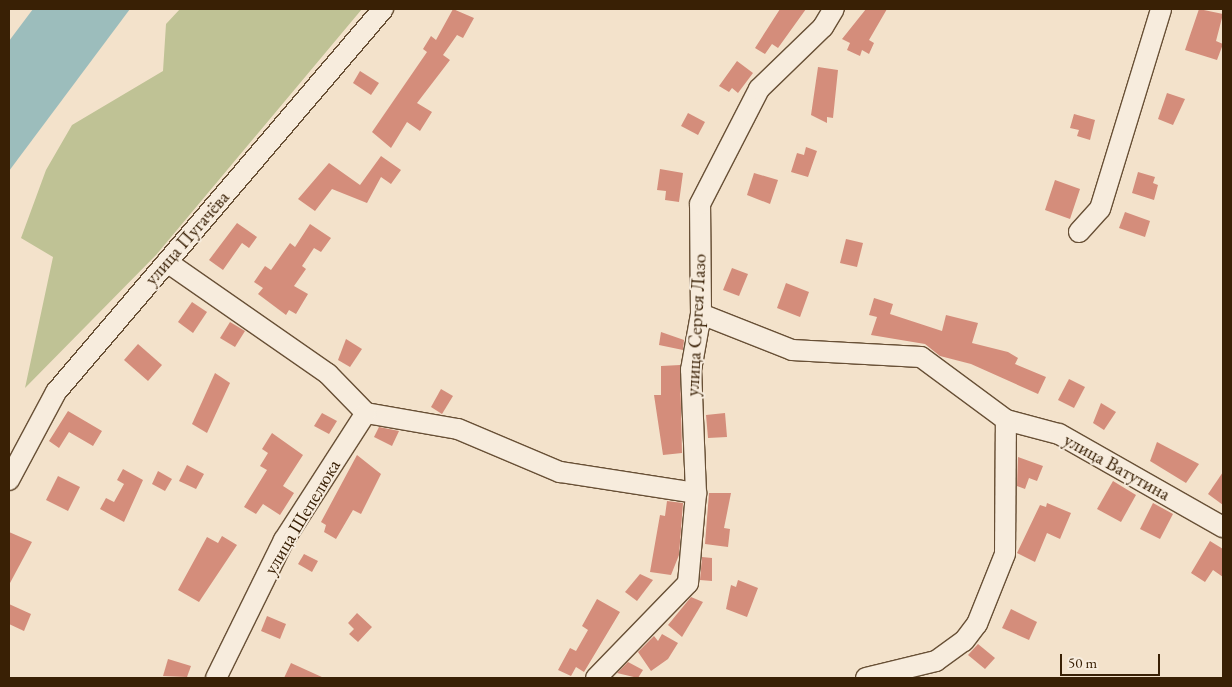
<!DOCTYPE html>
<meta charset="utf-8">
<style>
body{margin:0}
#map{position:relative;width:1232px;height:687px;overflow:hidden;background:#f3e2cb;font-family:"EB Garamond",serif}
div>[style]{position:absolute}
.green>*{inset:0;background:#bfc295}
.water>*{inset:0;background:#9cbdbc}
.building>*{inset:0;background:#d48d7b}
.roads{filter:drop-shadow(1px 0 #685036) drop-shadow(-1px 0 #685036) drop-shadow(0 1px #685036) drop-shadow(0 -1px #685036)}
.minor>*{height:20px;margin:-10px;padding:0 10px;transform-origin:10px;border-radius:10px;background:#f7ecdd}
span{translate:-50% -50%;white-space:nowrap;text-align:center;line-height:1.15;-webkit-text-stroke:4px #f7ecdd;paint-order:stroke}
.street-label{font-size:19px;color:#392005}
.frame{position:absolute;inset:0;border:10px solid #392005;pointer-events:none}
.scale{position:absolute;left:1060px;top:654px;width:100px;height:22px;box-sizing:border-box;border:2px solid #392005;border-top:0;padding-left:6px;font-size:15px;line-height:18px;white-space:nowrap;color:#392005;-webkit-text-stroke:4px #f7ecdd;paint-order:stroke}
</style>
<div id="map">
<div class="green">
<div style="clip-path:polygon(180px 9px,362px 9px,156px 255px,25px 388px,53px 257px,21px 238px,46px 170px,72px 125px,163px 71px,166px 24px)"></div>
</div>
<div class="water">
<div style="clip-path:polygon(33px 9px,130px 9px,9px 171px,9px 41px)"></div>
</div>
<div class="building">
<div style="clip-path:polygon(453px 9px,474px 18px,463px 38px,457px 35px,443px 55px,450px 60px,417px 103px,432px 112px,420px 131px,407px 122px,391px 148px,372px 132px,427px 52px,423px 49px,431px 36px,436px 40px)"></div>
<div style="clip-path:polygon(780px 9px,806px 9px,778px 48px,772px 44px,765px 54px,755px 48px)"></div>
<div style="clip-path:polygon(866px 9px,887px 9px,869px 40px,874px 43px,869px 54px,862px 50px,860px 56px,847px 50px,850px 43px,842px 39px)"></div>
<div style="clip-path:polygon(1199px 9px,1223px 14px,1216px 41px,1223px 44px,1217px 60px,1185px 50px)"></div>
<div style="clip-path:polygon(737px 61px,753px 73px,738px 93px,732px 88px,729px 92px,719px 86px)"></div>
<div style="clip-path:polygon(818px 67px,838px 70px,833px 118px,827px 117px,827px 123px,811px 115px)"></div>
<div style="clip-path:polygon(360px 71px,379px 83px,371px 95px,353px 83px)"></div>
<div style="clip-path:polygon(1167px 93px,1185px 99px,1173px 125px,1158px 119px)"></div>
<div style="clip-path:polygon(688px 113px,705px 122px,698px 135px,681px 126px)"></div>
<div style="clip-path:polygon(1074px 114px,1095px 120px,1090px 140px,1077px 136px,1079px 130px,1070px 128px)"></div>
<div style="clip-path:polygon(806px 147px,817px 151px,808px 177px,791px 172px,797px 153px,804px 155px)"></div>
<div style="clip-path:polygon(381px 156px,401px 170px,391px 184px,381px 177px,367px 203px,332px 189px,315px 211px,298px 199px,329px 163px,360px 185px)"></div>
<div style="clip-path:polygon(660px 169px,683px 173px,679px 202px,665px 200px,666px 191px,657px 190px)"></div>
<div style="clip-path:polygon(1138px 172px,1155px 177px,1153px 183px,1158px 185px,1154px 200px,1132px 193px)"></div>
<div style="clip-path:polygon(754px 173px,778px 180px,770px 204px,747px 195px)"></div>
<div style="clip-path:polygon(1055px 180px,1080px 189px,1070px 219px,1045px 210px)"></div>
<div style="clip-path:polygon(1125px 212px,1150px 221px,1145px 237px,1119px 228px)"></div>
<div style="clip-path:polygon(237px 223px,257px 237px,249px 248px,242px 243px,223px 270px,209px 260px)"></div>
<div style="clip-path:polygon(310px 224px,331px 238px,321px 252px,314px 248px,302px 266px,306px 269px,294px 286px,308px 294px,296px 314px,289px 310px,286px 315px,258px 294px,263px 288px,254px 282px,265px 266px,271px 270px,290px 243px,295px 247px)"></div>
<div style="clip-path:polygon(846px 239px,863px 243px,857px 267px,840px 263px)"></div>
<div style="clip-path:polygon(732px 268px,748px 274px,739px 296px,723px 290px)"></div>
<div style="clip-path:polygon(786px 283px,809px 292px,800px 317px,777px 308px)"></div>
<div style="clip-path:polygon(874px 298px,893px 304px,890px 314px,942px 331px,946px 315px,978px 323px,972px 343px,1008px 352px,1018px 358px,1015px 364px,1046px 377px,1038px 394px,971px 364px,940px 356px,925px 344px,871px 335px,877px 317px,869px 315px)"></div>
<div style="clip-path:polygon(192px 302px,207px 312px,193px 333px,178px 322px)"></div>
<div style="clip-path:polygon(230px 322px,245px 331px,235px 347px,220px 338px)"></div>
<div style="clip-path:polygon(661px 332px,684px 340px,683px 350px,659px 345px)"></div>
<div style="clip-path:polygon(346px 339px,362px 349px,350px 367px,338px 360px)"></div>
<div style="clip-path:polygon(138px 344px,162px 365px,148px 381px,124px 360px)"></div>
<div style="clip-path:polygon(680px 365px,682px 453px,663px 455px,654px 395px,661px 395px,661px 366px)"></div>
<div style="clip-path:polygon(215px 373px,230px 383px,207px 433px,192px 424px)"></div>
<div style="clip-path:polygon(1069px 379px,1085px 387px,1074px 408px,1058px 400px)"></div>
<div style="clip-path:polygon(441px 389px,453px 396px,442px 414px,431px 407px)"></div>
<div style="clip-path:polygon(1101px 403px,1116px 412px,1104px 430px,1093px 423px)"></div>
<div style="clip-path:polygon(68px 411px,102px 431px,93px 446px,69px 432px,59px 448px,49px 441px)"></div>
<div style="clip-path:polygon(322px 413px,337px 421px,329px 434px,314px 426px)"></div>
<div style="clip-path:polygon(725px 413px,727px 437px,708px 438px,706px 415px)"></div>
<div style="clip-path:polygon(379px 427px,399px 431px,392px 446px,374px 437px)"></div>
<div style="clip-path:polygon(272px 433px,303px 455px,283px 486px,294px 493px,280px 515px,263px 504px,256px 514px,244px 507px,267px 470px,260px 466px,268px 453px,262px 449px)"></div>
<div style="clip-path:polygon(1157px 442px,1199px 464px,1186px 483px,1150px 461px)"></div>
<div style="clip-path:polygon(357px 455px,381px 474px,361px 514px,353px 510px,336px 539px,324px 532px,326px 525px,321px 522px)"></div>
<div style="clip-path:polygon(1018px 457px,1043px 466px,1037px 481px,1029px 478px,1025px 489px,1017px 486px)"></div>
<div style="clip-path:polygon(187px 465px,204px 474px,196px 489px,179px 481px)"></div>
<div style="clip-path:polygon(123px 469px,143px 480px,124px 522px,100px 509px,106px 498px,114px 502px,124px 484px,117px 480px)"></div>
<div style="clip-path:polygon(158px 471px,172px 479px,165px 491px,152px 484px)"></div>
<div style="clip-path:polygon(1223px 472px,1223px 505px,1208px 494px)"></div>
<div style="clip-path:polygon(58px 476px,80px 487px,68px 511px,46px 500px)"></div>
<div style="clip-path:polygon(1113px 481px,1136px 495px,1121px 522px,1097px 509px)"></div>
<div style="clip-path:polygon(709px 493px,731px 493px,724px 528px,730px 529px,728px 547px,705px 544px)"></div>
<div style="clip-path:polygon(667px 501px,683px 503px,679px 555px,671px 575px,650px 572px,660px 515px,665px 516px)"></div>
<div style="clip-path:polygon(1047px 503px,1071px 513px,1060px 539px,1047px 533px,1035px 562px,1017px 553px,1040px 505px,1046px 507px)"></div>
<div style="clip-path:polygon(1153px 503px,1173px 514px,1160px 539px,1140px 529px)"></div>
<div style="clip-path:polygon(9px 532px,32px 542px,10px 583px,9px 582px)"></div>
<div style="clip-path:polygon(222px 536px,237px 545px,199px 602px,178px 590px,207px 537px,218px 543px)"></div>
<div style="clip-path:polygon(1210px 541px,1223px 549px,1223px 577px,1213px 570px,1205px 582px,1191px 573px)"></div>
<div style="clip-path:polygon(304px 554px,318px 561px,312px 572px,298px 564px)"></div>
<div style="clip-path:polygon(702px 557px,712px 558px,712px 581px,700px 580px)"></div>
<div style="clip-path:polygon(640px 574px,653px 580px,637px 601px,625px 592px)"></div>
<div style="clip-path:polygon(738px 580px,758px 588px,747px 617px,726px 609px,731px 585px,736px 587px)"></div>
<div style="clip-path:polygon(691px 597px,703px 602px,682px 637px,668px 625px)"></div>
<div style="clip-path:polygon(597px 599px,620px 612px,584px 672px,576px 667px,571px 676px,558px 670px,570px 648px,576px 651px,588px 630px,582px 626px)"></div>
<div style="clip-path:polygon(9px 604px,31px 614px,24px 631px,9px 624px)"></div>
<div style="clip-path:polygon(1011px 609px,1037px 622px,1029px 640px,1002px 628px)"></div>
<div style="clip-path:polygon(357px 613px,372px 627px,358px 642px,349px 634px,354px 629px,348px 623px)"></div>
<div style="clip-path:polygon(267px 616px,286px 624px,280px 639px,261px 631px)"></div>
<div style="clip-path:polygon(662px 634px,678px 643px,668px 659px,651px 671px,638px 652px,654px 636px,658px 641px)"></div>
<div style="clip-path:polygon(978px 644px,995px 658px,985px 669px,968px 655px)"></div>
<div style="clip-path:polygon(168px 659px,191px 666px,187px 677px,163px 676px)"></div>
<div style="clip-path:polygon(628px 662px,643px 670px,638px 678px,617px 673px)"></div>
<div style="clip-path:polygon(291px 663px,324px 678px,284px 678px)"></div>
</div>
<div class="roads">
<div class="minor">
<div style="left:1079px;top:232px;width:31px;rotate:-48deg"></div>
<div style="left:1100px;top:209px;width:209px;rotate:-73deg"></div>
<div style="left:167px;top:262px;width:196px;rotate:34.8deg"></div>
<div style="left:328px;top:374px;width:54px;rotate:45.7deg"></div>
<div style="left:366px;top:413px;width:93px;rotate:9.9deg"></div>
<div style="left:458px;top:429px;width:111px;rotate:22.9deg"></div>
<div style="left:560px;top:472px;width:138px;rotate:8.8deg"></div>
<div style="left:701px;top:314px;width:98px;rotate:21.6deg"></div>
<div style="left:792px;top:350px;width:129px;rotate:3.1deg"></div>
<div style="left:921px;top:357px;width:106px;rotate:36.5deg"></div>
<div style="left:1006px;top:420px;width:55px;rotate:14.8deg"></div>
<div style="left:1059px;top:434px;width:189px;rotate:29.6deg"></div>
<div style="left:9px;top:480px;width:100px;rotate:-61.9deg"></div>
<div style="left:56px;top:392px;width:504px;rotate:-49.51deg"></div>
<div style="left:216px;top:678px;width:154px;rotate:-63.8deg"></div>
<div style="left:284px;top:540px;width:151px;rotate:-57.2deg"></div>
<div style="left:596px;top:678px;width:132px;rotate:-45.9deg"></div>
<div style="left:688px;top:583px;width:90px;rotate:-84.9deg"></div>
<div style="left:696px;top:493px;width:123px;rotate:-92.3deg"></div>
<div style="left:691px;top:370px;width:57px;rotate:-79.9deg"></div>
<div style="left:701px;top:314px;width:110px;rotate:-90.5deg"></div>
<div style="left:700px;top:204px;width:129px;rotate:-62.8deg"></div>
<div style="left:759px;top:89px;width:89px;rotate:-44.1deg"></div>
<div style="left:823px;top:27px;width:21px;rotate:-59deg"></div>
<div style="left:866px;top:678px;width:72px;rotate:-13.7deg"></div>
<div style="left:936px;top:661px;width:34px;rotate:-36deg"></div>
<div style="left:964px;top:641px;width:21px;rotate:-53deg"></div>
<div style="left:977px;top:624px;width:75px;rotate:-68.2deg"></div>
<div style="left:1005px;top:554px;width:134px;rotate:-89.6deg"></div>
</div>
</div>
<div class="street-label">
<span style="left:187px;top:238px;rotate:-49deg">улица Пугачёва</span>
<span style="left:696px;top:325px;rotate:-87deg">улица Сергея Лазо</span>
<span style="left:1117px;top:467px;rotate:29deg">улица Ватутина</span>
<span style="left:302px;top:517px;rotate:-59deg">улица Шепелюка</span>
</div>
<div class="frame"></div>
<div class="scale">50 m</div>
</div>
